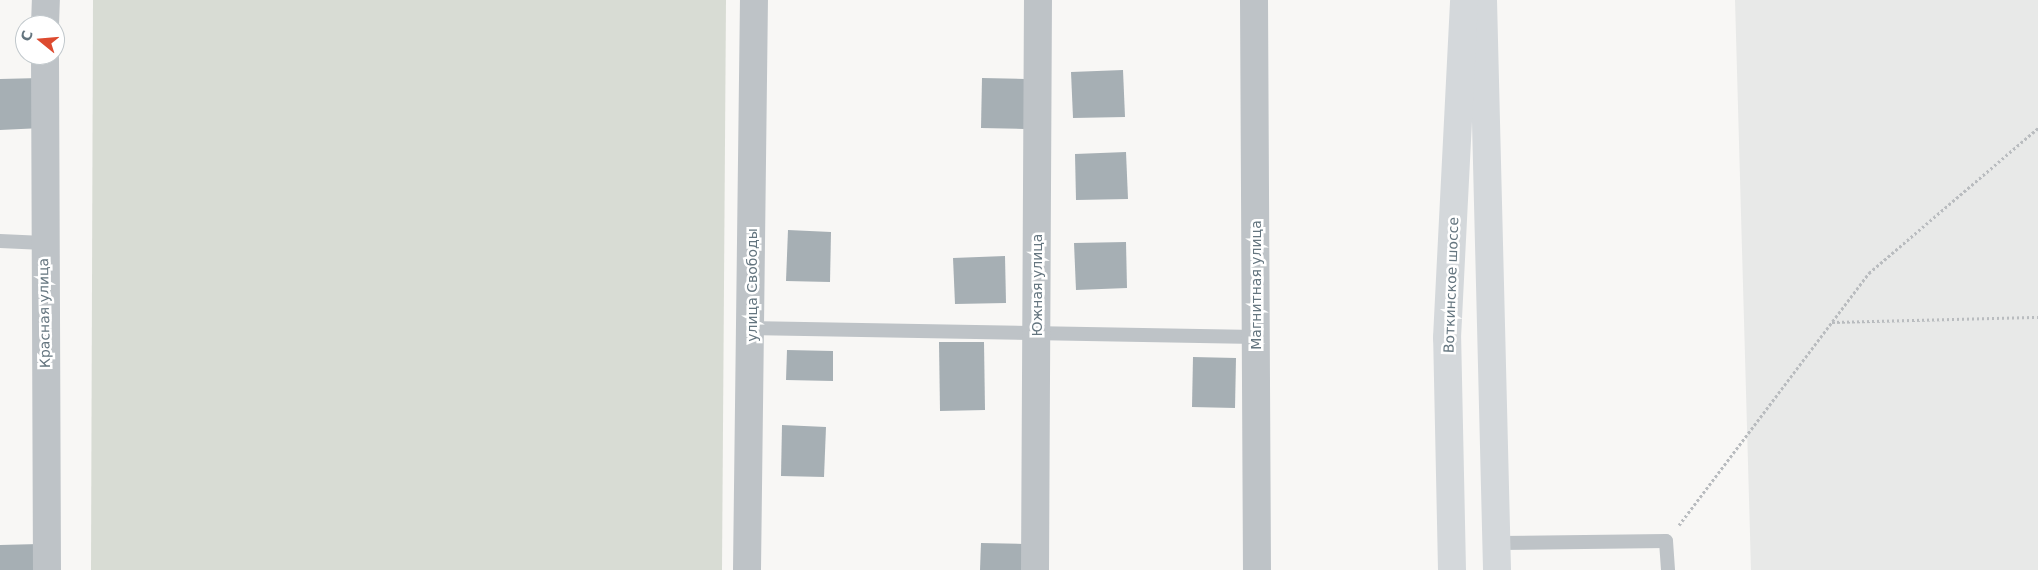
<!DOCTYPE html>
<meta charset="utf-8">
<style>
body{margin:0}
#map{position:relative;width:2038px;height:570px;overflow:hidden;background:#f8f7f5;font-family:"DejaVu Sans",sans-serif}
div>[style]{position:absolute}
.built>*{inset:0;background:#e8e9e8}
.green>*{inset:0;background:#d8dcd4}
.building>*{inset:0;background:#a6afb4}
.path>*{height:3px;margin-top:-1.5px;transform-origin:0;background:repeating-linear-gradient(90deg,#b9bcbf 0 2.5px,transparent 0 5px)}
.service>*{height:14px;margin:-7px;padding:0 7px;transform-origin:7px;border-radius:7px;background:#bec3c7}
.minor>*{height:28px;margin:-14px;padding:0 14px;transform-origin:14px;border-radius:14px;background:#bec3c7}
.primary>*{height:28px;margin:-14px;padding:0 14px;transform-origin:14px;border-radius:14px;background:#d4d8db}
span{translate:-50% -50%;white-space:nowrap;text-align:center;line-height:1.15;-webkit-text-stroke:5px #fff;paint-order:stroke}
.street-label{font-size:14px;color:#64757f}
.north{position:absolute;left:15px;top:15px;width:50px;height:50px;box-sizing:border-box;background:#fff;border:1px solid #c1c8cc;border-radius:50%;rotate:287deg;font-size:14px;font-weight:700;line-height:20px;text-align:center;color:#64757f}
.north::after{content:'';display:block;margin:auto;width:18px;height:22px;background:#dd4a2f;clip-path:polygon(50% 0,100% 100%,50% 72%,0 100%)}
</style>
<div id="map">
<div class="built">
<div style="clip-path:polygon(1735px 0,2038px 0,2038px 570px,1751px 570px)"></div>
</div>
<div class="green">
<div style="clip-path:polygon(93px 0,726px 0,722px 570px,91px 570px)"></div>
</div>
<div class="building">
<div style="clip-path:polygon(1123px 70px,1125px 117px,1073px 118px,1071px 72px)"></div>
<div style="clip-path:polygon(40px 78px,42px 128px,0 130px,0 79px)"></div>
<div style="clip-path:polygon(982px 78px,1025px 79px,1024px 129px,981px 128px)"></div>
<div style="clip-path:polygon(1126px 152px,1128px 199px,1076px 200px,1075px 154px)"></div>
<div style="clip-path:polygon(788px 230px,831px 232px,830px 282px,786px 281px)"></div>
<div style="clip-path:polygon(1126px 242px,1127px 288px,1076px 290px,1074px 243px)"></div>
<div style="clip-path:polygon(1005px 256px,1006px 303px,955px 304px,953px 258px)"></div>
<div style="clip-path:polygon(939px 342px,984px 342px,985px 410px,940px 411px)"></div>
<div style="clip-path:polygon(787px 350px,833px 351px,833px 381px,786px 380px)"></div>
<div style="clip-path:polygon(1193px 357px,1236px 358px,1235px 408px,1192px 407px)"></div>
<div style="clip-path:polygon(782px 425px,826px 427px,824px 477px,781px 476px)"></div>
<div style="clip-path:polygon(981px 543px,1025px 544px,1024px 570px,980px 570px)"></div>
<div style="clip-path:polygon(39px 544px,40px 570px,0 570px,0 545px)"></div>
</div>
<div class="path">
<div style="left:1832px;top:322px;width:206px;rotate:-1.4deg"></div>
<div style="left:1679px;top:525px;width:316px;rotate:-53deg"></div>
<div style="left:1869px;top:273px;width:223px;rotate:-40.6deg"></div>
</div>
<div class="service">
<div style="left:0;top:241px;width:44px;rotate:2.6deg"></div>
<div style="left:752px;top:328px;width:504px;rotate:1.02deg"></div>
<div style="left:1496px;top:543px;width:170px;rotate:-0.7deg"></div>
<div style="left:1666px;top:541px;width:29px;rotate:86deg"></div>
</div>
<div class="minor">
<div style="left:1254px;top:0;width:570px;rotate:89.7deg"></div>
<div style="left:45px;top:25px;width:25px;rotate:-88deg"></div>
<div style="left:45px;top:55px;width:515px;rotate:89.78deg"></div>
<div style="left:747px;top:570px;width:570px;rotate:-89.3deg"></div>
<div style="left:1035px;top:570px;width:570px;rotate:-89.7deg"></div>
</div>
<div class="primary">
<div style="left:1483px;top:0;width:570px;rotate:88.59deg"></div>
<div style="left:1452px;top:570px;width:232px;rotate:-91.2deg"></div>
<div style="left:1447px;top:338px;width:338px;rotate:-87.1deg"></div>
</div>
<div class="street-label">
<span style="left:752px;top:285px;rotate:-90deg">улица Свободы</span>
<span style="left:1037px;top:285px;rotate:-90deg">Южная улица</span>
<span style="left:1256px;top:285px;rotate:-90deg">Магнитная улица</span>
<span style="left:1451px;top:285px;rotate:-88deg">Воткинское шоссе</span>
<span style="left:44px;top:313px;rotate:-91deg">Красная улица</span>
</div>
<div class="north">С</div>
</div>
